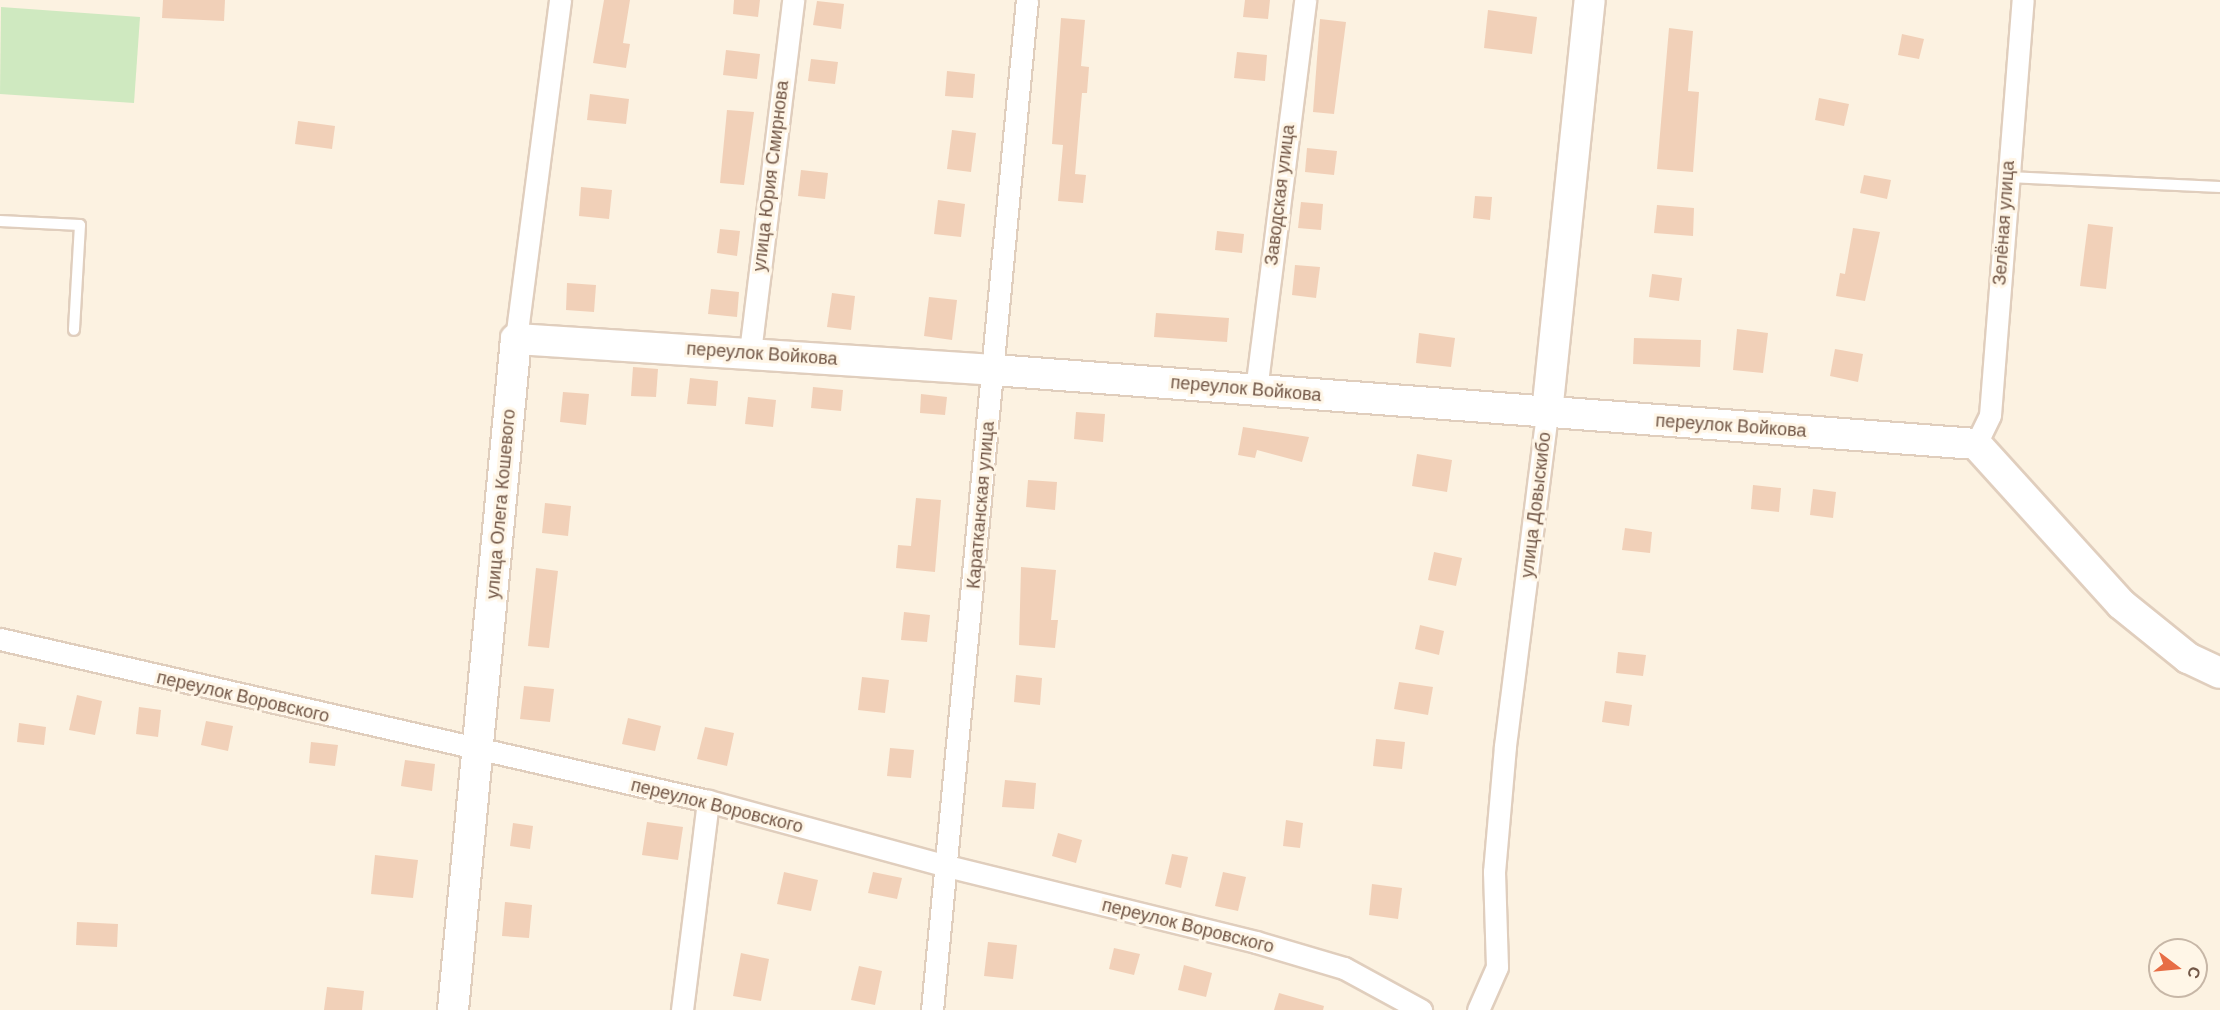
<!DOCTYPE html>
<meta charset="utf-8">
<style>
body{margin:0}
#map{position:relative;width:2220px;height:1010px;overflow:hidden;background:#fcf2e1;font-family:Arial,sans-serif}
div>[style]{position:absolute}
.green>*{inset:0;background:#cfe9c0}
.building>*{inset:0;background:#f1d0b8}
.roads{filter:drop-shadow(2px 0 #e0cebd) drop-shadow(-2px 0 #e0cebd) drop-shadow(0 2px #e0cebd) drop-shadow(0 -2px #e0cebd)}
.lane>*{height:10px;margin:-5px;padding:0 5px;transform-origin:5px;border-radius:5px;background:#fff}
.street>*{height:21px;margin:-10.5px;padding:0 10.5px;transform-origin:10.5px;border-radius:10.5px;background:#fff}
.secondary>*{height:30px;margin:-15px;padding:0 15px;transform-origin:15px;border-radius:15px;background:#fff}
span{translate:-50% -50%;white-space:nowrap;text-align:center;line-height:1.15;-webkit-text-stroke:6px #fff6e7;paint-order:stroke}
.street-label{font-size:18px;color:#735848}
.north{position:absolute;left:2148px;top:938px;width:60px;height:60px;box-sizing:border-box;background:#fff6e7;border:2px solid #c7b7a7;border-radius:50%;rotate:106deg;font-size:16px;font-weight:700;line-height:24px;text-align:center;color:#735848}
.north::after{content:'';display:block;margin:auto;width:21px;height:27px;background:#e76d45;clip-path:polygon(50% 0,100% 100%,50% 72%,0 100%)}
</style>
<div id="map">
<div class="green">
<div style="clip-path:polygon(1px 7px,140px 17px,134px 103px,0 94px)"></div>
</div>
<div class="building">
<div style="clip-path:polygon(163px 0,225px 0,224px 21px,162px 18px)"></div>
<div style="clip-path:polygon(604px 0,630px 0,623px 43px,630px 44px,626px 68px,593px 63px)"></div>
<div style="clip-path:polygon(734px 0,760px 0,758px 17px,733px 14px)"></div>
<div style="clip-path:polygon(1245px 0,1270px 0,1268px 19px,1243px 17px)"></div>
<div style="clip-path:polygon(817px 1px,844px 4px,841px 29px,813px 25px)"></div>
<div style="clip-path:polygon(1488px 10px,1537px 17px,1532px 54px,1484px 48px)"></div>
<div style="clip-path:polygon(1061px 18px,1085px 20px,1081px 66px,1089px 67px,1087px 93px,1082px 93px,1075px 174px,1086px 175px,1083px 203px,1058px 201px,1063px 145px,1052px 144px)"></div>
<div style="clip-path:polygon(1320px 19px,1346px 22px,1334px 114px,1313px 112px)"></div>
<div style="clip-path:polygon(1669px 28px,1693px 31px,1688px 91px,1699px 92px,1693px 172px,1657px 169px)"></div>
<div style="clip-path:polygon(1902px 34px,1924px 39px,1919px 59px,1898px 55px)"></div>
<div style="clip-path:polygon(726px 50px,760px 54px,757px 79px,723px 75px)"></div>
<div style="clip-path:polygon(1237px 52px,1267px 55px,1265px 81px,1234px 78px)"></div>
<div style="clip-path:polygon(811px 59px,838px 62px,835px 84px,808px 81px)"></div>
<div style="clip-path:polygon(947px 71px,975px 74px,973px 98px,945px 96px)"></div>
<div style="clip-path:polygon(590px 94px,629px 99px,626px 124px,587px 120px)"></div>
<div style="clip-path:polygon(1819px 98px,1849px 104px,1844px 126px,1815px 120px)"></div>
<div style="clip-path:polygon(727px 110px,754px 112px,744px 185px,720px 183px)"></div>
<div style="clip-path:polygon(298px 121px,335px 126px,332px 149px,295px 144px)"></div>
<div style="clip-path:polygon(952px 130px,976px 133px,971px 172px,947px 169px)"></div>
<div style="clip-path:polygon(1307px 148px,1337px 151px,1334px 175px,1305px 172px)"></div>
<div style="clip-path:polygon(801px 170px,828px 173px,825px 199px,798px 196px)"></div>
<div style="clip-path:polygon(1864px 175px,1891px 180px,1887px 199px,1860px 193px)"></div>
<div style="clip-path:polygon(581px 187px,612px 190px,609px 219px,579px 216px)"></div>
<div style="clip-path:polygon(1475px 196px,1492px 197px,1490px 220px,1473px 218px)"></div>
<div style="clip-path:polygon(938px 200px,965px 204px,961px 237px,934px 234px)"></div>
<div style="clip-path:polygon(1301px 202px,1323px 204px,1321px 230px,1298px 228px)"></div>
<div style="clip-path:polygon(1657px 205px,1694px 208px,1693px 236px,1654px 233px)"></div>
<div style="clip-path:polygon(2088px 224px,2113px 227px,2106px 289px,2080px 286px)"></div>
<div style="clip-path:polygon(1853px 228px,1880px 232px,1865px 301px,1836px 296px,1840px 273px,1845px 274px)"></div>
<div style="clip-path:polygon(720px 229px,740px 231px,737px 256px,717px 253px)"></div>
<div style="clip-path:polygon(1217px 231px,1244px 234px,1242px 253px,1215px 250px)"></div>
<div style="clip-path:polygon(1295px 265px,1320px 267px,1316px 298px,1292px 295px)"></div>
<div style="clip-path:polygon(1652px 274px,1682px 278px,1679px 301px,1649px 297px)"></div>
<div style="clip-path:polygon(567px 283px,596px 285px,594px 312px,566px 310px)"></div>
<div style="clip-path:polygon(711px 289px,739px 292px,737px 317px,708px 314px)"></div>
<div style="clip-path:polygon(832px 293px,855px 296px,851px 330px,827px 327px)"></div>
<div style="clip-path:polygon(929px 297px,957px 300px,952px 340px,924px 336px)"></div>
<div style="clip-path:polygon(1156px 313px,1229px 318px,1227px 342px,1154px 337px)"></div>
<div style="clip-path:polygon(1737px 329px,1768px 333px,1763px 373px,1733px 370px)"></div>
<div style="clip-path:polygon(1419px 333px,1455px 338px,1451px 367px,1416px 363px)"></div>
<div style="clip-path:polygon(1634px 338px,1701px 340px,1700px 367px,1633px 364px)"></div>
<div style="clip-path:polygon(1835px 349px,1863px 354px,1858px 382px,1830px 376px)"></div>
<div style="clip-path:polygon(633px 367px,658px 369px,656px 397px,631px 396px)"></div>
<div style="clip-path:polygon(690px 378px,718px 381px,716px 406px,687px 404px)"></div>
<div style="clip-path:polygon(813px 387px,843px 390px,841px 411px,811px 408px)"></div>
<div style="clip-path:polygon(563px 392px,589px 394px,586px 425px,560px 422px)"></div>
<div style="clip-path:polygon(921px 394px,947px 397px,945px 415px,920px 413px)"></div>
<div style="clip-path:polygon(748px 397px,776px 400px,773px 427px,745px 424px)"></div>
<div style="clip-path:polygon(1076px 412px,1105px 414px,1103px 442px,1074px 439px)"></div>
<div style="clip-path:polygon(1243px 427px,1309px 437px,1302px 462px,1257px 450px,1255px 458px,1238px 455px)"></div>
<div style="clip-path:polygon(1417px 454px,1452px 460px,1447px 492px,1412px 486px)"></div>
<div style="clip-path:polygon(1028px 480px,1057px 482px,1055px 510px,1026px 507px)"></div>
<div style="clip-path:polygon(1753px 485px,1781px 488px,1779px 512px,1751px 509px)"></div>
<div style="clip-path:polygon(1813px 489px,1836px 492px,1833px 518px,1810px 515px)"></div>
<div style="clip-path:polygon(916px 498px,941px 500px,935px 572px,896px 568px,898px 545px,911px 546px)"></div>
<div style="clip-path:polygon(545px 503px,571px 506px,568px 536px,542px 533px)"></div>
<div style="clip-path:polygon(1625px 528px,1652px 532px,1650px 553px,1622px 550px)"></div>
<div style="clip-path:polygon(1434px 552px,1462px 558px,1456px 586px,1428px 580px)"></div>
<div style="clip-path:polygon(1021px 567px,1056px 570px,1051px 620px,1058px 620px,1055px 648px,1019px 645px)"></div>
<div style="clip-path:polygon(536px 568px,558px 571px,549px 648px,528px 646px)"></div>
<div style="clip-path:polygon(904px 612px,930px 615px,927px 642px,901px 640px)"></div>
<div style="clip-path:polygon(1420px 625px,1444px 631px,1439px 655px,1415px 649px)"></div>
<div style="clip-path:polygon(1618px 652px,1646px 655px,1643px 676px,1616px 673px)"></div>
<div style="clip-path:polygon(1016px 675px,1042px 678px,1040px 705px,1014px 702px)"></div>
<div style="clip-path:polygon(862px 677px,889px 680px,885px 713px,858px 710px)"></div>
<div style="clip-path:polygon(1399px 682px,1433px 687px,1428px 715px,1394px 709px)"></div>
<div style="clip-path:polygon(524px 686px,554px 689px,550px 722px,520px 719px)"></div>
<div style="clip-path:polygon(77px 695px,102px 701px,95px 735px,69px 730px)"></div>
<div style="clip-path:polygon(1605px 701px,1632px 705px,1629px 726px,1602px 722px)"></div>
<div style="clip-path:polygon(139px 707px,161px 710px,158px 737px,136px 734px)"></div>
<div style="clip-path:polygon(628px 718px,661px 726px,655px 751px,622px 744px)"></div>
<div style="clip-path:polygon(206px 721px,233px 726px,228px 751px,201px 745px)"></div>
<div style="clip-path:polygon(19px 723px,46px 727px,44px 745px,17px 742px)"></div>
<div style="clip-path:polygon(705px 727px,734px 733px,727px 766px,697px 759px)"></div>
<div style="clip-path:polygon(1376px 739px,1405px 742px,1402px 769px,1373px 766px)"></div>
<div style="clip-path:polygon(311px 742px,338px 745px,335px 766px,309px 763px)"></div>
<div style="clip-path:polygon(890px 748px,914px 750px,911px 778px,887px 776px)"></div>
<div style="clip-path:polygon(405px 760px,435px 764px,432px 791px,401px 786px)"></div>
<div style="clip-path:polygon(1005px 780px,1036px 783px,1034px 809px,1002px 807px)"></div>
<div style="clip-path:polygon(1286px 820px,1303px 823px,1300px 848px,1283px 846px)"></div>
<div style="clip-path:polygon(647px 822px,683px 827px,678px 860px,642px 855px)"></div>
<div style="clip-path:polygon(513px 823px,533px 826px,530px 849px,510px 846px)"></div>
<div style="clip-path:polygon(1058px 833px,1082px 840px,1076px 863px,1052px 856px)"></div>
<div style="clip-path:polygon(1172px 854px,1188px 857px,1181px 888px,1165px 884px)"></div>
<div style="clip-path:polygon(375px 855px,418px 860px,413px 898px,371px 894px)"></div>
<div style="clip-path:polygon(784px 872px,818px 880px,811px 911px,777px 904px)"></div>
<div style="clip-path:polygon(873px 872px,902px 878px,897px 899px,868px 893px)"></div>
<div style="clip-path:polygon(1223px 872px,1246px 877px,1238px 911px,1215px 906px)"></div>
<div style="clip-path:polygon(1372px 884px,1402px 888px,1398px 919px,1369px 915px)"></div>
<div style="clip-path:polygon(505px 902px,532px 905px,529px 938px,502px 936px)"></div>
<div style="clip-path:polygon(77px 922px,118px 924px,117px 947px,76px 945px)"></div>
<div style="clip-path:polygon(988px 942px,1017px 945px,1013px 979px,984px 976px)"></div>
<div style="clip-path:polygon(1114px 948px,1140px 954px,1134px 975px,1109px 969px)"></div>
<div style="clip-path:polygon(741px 953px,769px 959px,761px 1001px,733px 996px)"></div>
<div style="clip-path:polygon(1184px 965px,1212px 973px,1206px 997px,1178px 990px)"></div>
<div style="clip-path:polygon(859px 966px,882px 971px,875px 1005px,851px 1000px)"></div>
<div style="clip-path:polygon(327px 987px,364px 991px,362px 1010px,324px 1010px)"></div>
<div style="clip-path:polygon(1279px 993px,1324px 1006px,1323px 1010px,1274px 1010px)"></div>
</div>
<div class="roads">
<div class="lane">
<div style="left:2008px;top:177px;width:212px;rotate:2.7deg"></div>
<div style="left:0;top:221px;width:80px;rotate:2.9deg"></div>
<div style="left:80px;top:225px;width:105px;rotate:93.3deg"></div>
</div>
<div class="street">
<div style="left:516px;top:339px;width:342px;rotate:-82.6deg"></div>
<div style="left:750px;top:352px;width:355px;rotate:-83deg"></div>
<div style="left:1256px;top:390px;width:393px;rotate:-82.8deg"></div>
<div style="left:1976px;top:444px;width:32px;rotate:-64deg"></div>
<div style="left:1990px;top:415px;width:416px;rotate:-85.5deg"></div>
<div style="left:0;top:639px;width:726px;rotate:12.89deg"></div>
<div style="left:708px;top:801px;width:248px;rotate:15.2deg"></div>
<div style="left:947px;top:866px;width:318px;rotate:13.8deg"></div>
<div style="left:1256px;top:942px;width:92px;rotate:16.5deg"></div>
<div style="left:1344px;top:968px;width:88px;rotate:28.6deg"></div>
<div style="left:682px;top:1010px;width:211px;rotate:-82.9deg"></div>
<div style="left:932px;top:1010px;width:1014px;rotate:-84.63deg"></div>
<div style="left:1478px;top:1010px;width:47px;rotate:-66.2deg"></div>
<div style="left:1497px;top:967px;width:95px;rotate:-91.8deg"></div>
<div style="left:1494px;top:872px;width:126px;rotate:-85deg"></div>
<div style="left:1505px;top:746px;width:336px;rotate:-82.8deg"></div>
</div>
<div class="secondary">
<div style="left:1547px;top:413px;width:415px;rotate:-84.1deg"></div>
<div style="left:453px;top:1010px;width:674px;rotate:-84.64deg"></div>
<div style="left:516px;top:339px;width:479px;rotate:3.7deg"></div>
<div style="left:994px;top:370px;width:985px;rotate:4.31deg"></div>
<div style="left:1976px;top:444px;width:216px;rotate:47.8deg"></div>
<div style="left:2121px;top:604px;width:86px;rotate:38.9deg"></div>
<div style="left:2188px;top:658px;width:35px;rotate:25deg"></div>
</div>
</div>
<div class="street-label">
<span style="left:771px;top:176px;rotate:-83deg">улица Юрия Смирнова</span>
<span style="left:1280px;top:195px;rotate:-83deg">Заводская улица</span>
<span style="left:2004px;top:223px;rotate:-86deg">Зелёная улица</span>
<span style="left:762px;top:354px;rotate:4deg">переулок Войкова</span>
<span style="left:1246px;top:389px;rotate:5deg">переулок Войкова</span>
<span style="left:1731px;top:426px;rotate:4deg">переулок Войкова</span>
<span style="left:501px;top:504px;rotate:-85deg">улица Олега Кошевого</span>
<span style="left:981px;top:505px;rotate:-85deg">Каратканская улица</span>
<span style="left:1536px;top:505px;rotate:-83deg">улица Довыскибо</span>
<span style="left:243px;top:697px;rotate:13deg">переулок Воровского</span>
<span style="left:717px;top:806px;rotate:14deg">переулок Воровского</span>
<span style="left:1188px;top:926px;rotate:14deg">переулок Воровского</span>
</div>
<div class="north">С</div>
</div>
